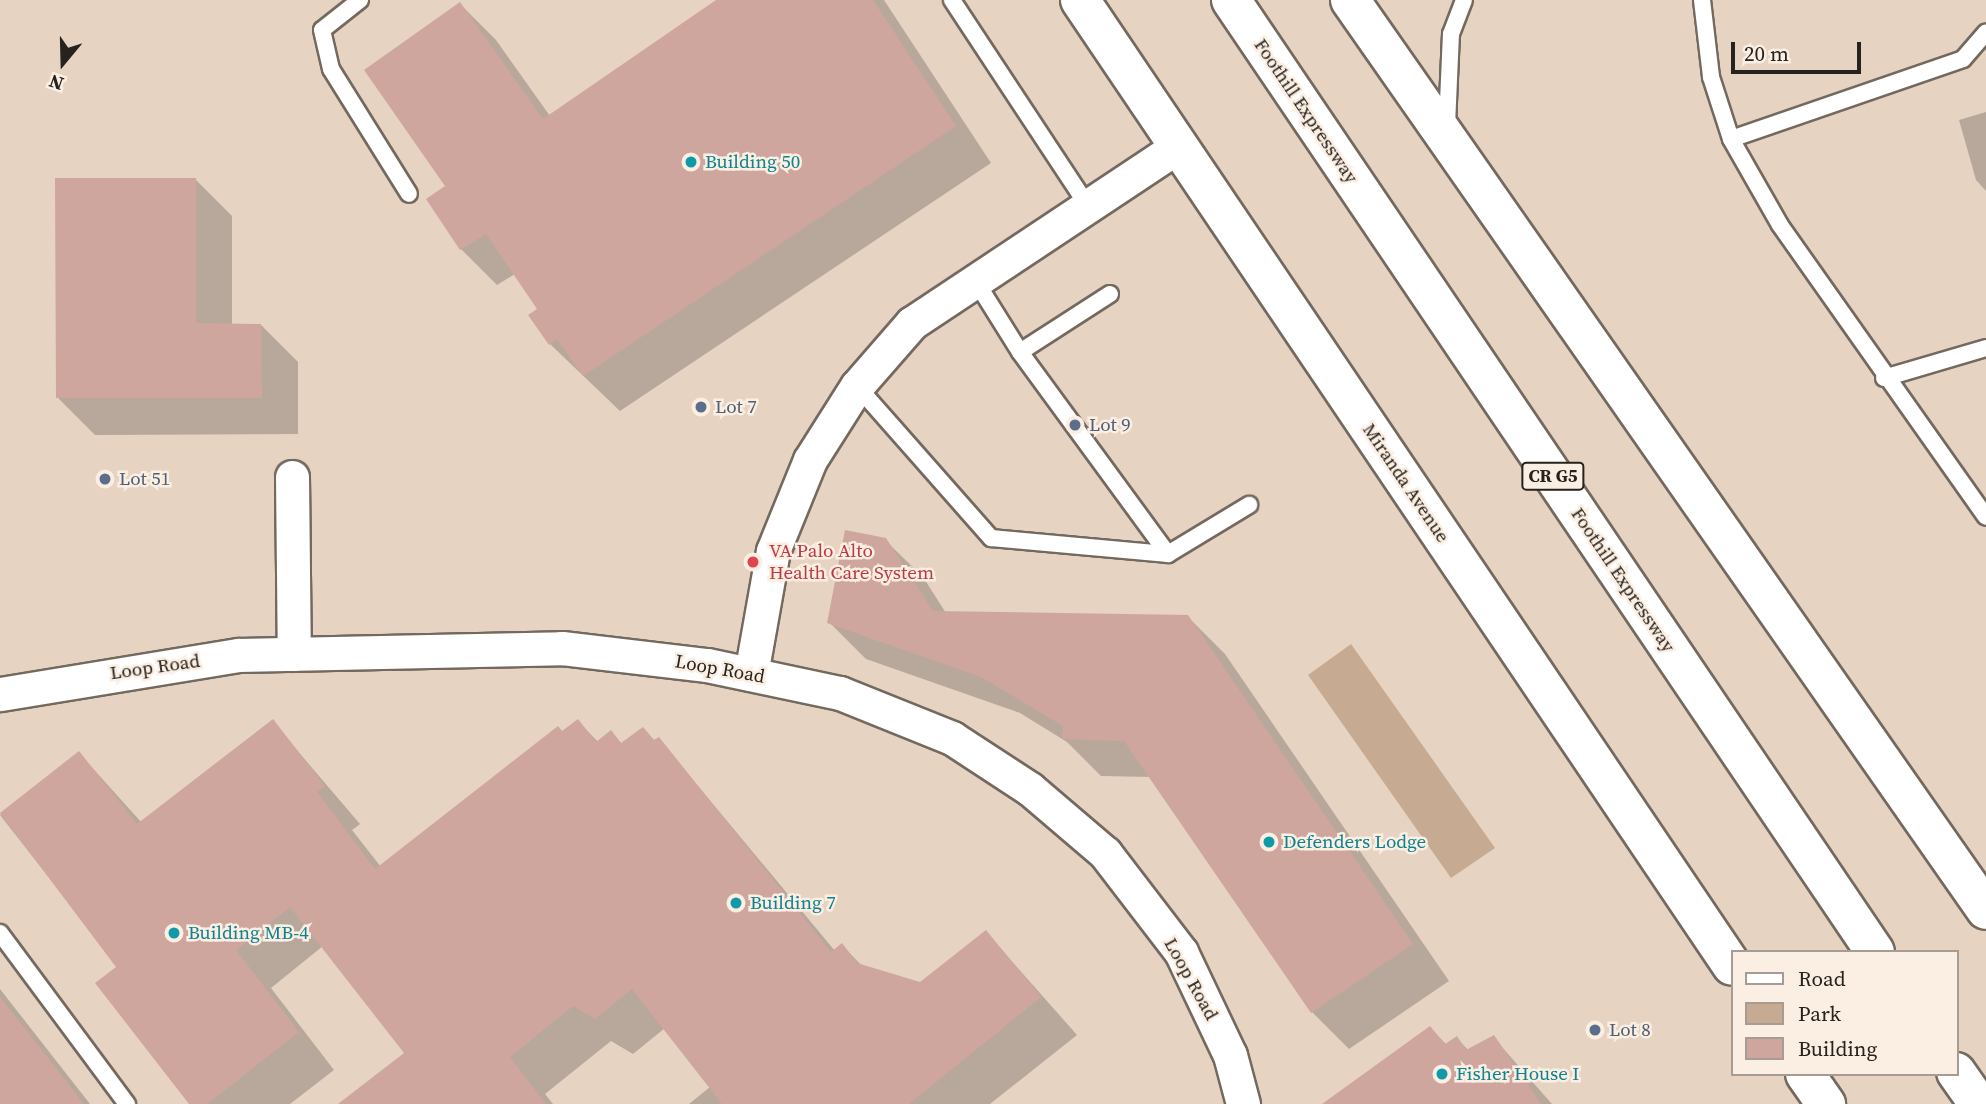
<!DOCTYPE html>
<style>
body{margin:0}
#map{position:relative;width:1986px;height:1104px;overflow:hidden;background:#ede0d5;font-family:"Source Serif 4",serif}
div>[style]{position:absolute}
.built>*{inset:0;background:#e6d3c2}
.green>*{inset:0;background:#c6ab92}
.shadow>*{inset:0;background:#0003}
.building>*{inset:0;background:#cfa69e}
.roads{filter:drop-shadow(2px 0 #74695f) drop-shadow(-2px 0 #74695f) drop-shadow(0 2px #74695f) drop-shadow(0 -2px #74695f)}
.service>*{height:16px;margin:-8px;padding:0 8px;transform-origin:8px;border-radius:8px;background:#fff}
.minor>*{height:33px;margin:-16.5px;padding:0 16.5px;transform-origin:16.5px;border-radius:16.5px;background:#fff}
.tertiary>*{height:38px;margin:-19px;padding:0 19px;transform-origin:19px;border-radius:19px;background:#fff}
.trunk>*{height:38px;margin:-19px;padding:0 19px;transform-origin:19px;border-radius:19px;background:#fff}
.dots>*{width:19px;height:19px;translate:-50% -50%;box-sizing:border-box;border:4px solid #fbeee2;border-radius:50%}
span{translate:-50% -50%;white-space:nowrap;text-align:center;line-height:1.15;-webkit-text-stroke:5px #fbeee2;paint-order:stroke}
.shield-label span{padding:2px 5px;background:#fbeee2;border:2px solid;border-radius:5px;-webkit-text-stroke-width:0}
.shield-label{font-size:18px;color:#26221d;font-weight:700}
.street-label{font-size:19px;color:#26221d}
.culture-label{font-size:19px;color:#0d838f}
.left{translate:0 -50%;text-align:left}
.service-label{font-size:19px;color:#4e5e75}
.health-label{font-size:19px;color:#be3a42}
.legend{position:absolute;left:1731px;top:950px;width:228px;height:126px;box-sizing:border-box;background:#fbeee2;border:2px solid #a69c93;margin:0;padding:9px 12px;list-style:none;font-size:21px;color:#26221d}
.legend li{display:flex;align-items:center;gap:14px;height:35px}
.legend b{width:35px;border:2px solid #a69c93}
.north{position:absolute;left:28px;top:28px;width:70px;height:70px;-webkit-text-stroke:5px #fbeee2;paint-order:stroke;rotate:199deg;font-size:19px;font-weight:700;line-height:28px;text-align:center;color:#26221d}
.north::after{content:'';display:block;margin:auto;width:24px;height:32px;background:#26221d;clip-path:polygon(50% 0,100% 100%,50% 72%,0 100%)}
.scale{position:absolute;left:1731px;top:42px;width:130px;height:32px;box-sizing:border-box;border:4px solid #26221d;border-top:0;padding-left:9px;font-size:21px;line-height:24px;white-space:nowrap;color:#26221d;-webkit-text-stroke:5px #fbeee2;paint-order:stroke}
</style>
<div id="map">
<div class="built">
<div style="clip-path:polygon(evenodd,0 0,1986px 0,1986px 1104px,0 1104px,0 0,1732px 952px,1956px 952px,1956px 1074px,1732px 1074px,1732px 952px)"></div>
</div>
<div class="green">
<div style="clip-path:polygon(1351px 644px,1495px 848px,1451px 878px,1308px 675px)"></div>
</div>
<div class="shadow">
<div style="clip-path:polygon(721px 0,884px 0,991px 163px,620px 411px,550px 344px,540px 309px,515px 274px,497px 285px,461px 249px,428px 199px,447px 186px,460px 4px,496px 40px,550px 116px)"></div>
<div style="clip-path:polygon(1986px 112px,1986px 191px,1976px 180px,1959px 120px)"></div>
<div style="clip-path:polygon(195px 179px,232px 216px,232px 325px,261px 325px,298px 362px,298px 434px,95px 435px,58px 398px)"></div>
<div style="clip-path:polygon(885px 540px,923px 577px,946px 613px,1187px 616px,1225px 654px,1449px 981px,1349px 1049px,1312px 1012px,1151px 777px,1101px 776px,1067px 742px,1020px 713px,866px 659px,829px 622px)"></div>
<div style="clip-path:polygon(272px 721px,360px 824px,352px 830px,381px 867px,578px 721px,598px 742px,611px 732px,622px 744px,659px 739px,835px 951px,842px 945px,863px 967px,920px 984px,986px 932px,1077px 1035px,990px 1104px,689px 1104px,710px 1087px,665px 1028px,633px 1054px,611px 1041px,545px 1094px,553px 1104px,340px 1104px,406px 1053px,323px 946px,271px 988px,334px 1070px,290px 1104px,191px 1104px,119px 967px,0 815px,79px 753px,142px 823px)"></div>
<div style="clip-path:polygon(0 989px,90px 1104px,0 1104px)"></div>
<div style="clip-path:polygon(1430px 1028px,1447px 1045px,1457px 1038px,1469px 1051px,1494px 1038px,1552px 1104px,1344px 1104px)"></div>
</div>
<div class="building">
<div style="clip-path:polygon(716px 0,873px 0,956px 126px,583px 376px,557px 339px,549px 345px,528px 315px,537px 309px,486px 234px,460px 250px,426px 199px,445px 186px,364px 70px,460px 2px,543px 119px)"></div>
<div style="clip-path:polygon(55px 178px,196px 178px,196px 323px,261px 324px,262px 398px,56px 398px)"></div>
<div style="clip-path:polygon(845px 530px,886px 538px,933px 611px,1188px 615px,1413px 944px,1311px 1013px,1124px 741px,1062px 739px,1063px 726px,981px 677px,827px 623px)"></div>
<div style="clip-path:polygon(273px 719px,325px 786px,317px 792px,375px 869px,558px 726px,562px 731px,578px 719px,596px 742px,611px 730px,621px 743px,643px 727px,654px 740px,659px 737px,831px 952px,842px 943px,857px 963px,920px 982px,986px 930px,1041px 997px,909px 1104px,722px 1104px,632px 989px,595px 1019px,573px 1006px,510px 1057px,546px 1104px,338px 1104px,404px 1053px,290px 907px,236px 950px,299px 1032px,207px 1104px,189px 1104px,95px 983px,116px 967px,0 813px,79px 751px,137px 824px)"></div>
<div style="clip-path:polygon(0 997px,84px 1104px,0 1104px)"></div>
<div style="clip-path:polygon(1430px 1026px,1445px 1044px,1457px 1036px,1466px 1050px,1494px 1035px,1541px 1104px,1322px 1104px)"></div>
</div>
<div class="roads">
<div class="service">
<div style="left:360px;top:0;width:48px;rotate:141.7deg"></div>
<div style="left:322px;top:30px;width:40px;rotate:77deg"></div>
<div style="left:331px;top:69px;width:147px;rotate:58deg"></div>
<div style="left:952px;top:0;width:245px;rotate:56.6deg"></div>
<div style="left:1702px;top:0;width:78px;rotate:83.3deg"></div>
<div style="left:1711px;top:77px;width:65px;rotate:72.1deg"></div>
<div style="left:1731px;top:139px;width:99px;rotate:60.3deg"></div>
<div style="left:1780px;top:225px;width:357px;rotate:54.8deg"></div>
<div style="left:1447px;top:125px;width:91px;rotate:-87.5deg"></div>
<div style="left:1451px;top:34px;width:36px;rotate:-69deg"></div>
<div style="left:1731px;top:139px;width:245px;rotate:-19deg"></div>
<div style="left:1963px;top:59px;width:35px;rotate:-49deg"></div>
<div style="left:975px;top:280px;width:85px;rotate:58deg"></div>
<div style="left:1020px;top:352px;width:107px;rotate:-32.8deg"></div>
<div style="left:1020px;top:352px;width:250px;rotate:53.8deg"></div>
<div style="left:1884px;top:378px;width:106px;rotate:-16.4deg"></div>
<div style="left:857px;top:386px;width:203px;rotate:48.6deg"></div>
<div style="left:991px;top:538px;width:178px;rotate:5.2deg"></div>
<div style="left:1168px;top:554px;width:95px;rotate:-31.2deg"></div>
<div style="left:0;top:933px;width:213px;rotate:53.4deg"></div>
</div>
<div class="minor">
<div style="left:292px;top:477px;width:177px;rotate:89.4deg"></div>
<div style="left:751px;top:674px;width:125px;rotate:-79.9deg"></div>
<div style="left:773px;top:551px;width:98px;rotate:-67.9deg"></div>
<div style="left:810px;top:460px;width:88px;rotate:-57.6deg"></div>
<div style="left:857px;top:386px;width:84px;rotate:-48.9deg"></div>
<div style="left:912px;top:323px;width:322px;rotate:-33.6deg"></div>
<div style="left:0;top:694px;width:241px;rotate:-9.3deg"></div>
<div style="left:238px;top:655px;width:324px;rotate:-1.2deg"></div>
<div style="left:562px;top:648px;width:146px;rotate:6.7deg"></div>
<div style="left:707px;top:665px;width:136px;rotate:11.9deg"></div>
<div style="left:840px;top:693px;width:121px;rotate:21.9deg"></div>
<div style="left:952px;top:738px;width:93px;rotate:33.2deg"></div>
<div style="left:1030px;top:789px;width:99px;rotate:40.5deg"></div>
<div style="left:1105px;top:853px;width:125px;rotate:52.5deg"></div>
<div style="left:1181px;top:952px;width:114px;rotate:64.6deg"></div>
<div style="left:1230px;top:1055px;width:51px;rotate:75.1deg"></div>
</div>
<div class="tertiary">
<div style="left:1080px;top:0;width:1165px;rotate:55.98deg"></div>
<div style="left:1805px;top:1074px;width:37px;rotate:55deg"></div>
</div>
<div class="trunk">
<div style="left:1231px;top:0;width:1149px;rotate:55.92deg"></div>
<div style="left:1350px;top:0;width:1110px;rotate:55.05deg"></div>
<div style="left:1956px;top:1072px;width:39px;rotate:55deg"></div>
</div>
</div>
<div class="dots">
<div style="left:691px;top:162px;background:#0f9aa8"></div>
<div style="left:701px;top:407px;background:#5c6f8a"></div>
<div style="left:1075px;top:425px;background:#5c6f8a"></div>
<div style="left:105px;top:479px;background:#5c6f8a"></div>
<div style="left:753px;top:562px;background:#e0444e"></div>
<div style="left:1269px;top:842px;background:#0f9aa8"></div>
<div style="left:736px;top:903px;background:#0f9aa8"></div>
<div style="left:174px;top:933px;background:#0f9aa8"></div>
<div style="left:1595px;top:1030px;background:#5c6f8a"></div>
<div style="left:1442px;top:1074px;background:#0f9aa8"></div>
</div>
<div class="shield-label">
<span style="left:1553px;top:476px">CR G5</span>
</div>
<div class="street-label">
<span style="left:1306px;top:111px;rotate:56deg">Foothill Expressway</span>
<span style="left:1406px;top:483px;rotate:56deg">Miranda Avenue</span>
<span style="left:1623px;top:580px;rotate:56deg">Foothill Expressway</span>
<span style="left:155px;top:667px;rotate:-8deg">Loop Road</span>
<span style="left:720px;top:669px;rotate:10deg">Loop Road</span>
<span style="left:1191px;top:979px;rotate:61deg">Loop Road</span>
</div>
<div class="culture-label">
<span class="left" style="left:705px;top:162px">Building 50</span>
<span class="left" style="left:1283px;top:842px">Defenders Lodge</span>
<span class="left" style="left:750px;top:903px">Building 7</span>
<span class="left" style="left:188px;top:933px">Building MB-4</span>
<span class="left" style="left:1456px;top:1074px">Fisher House I</span>
</div>
<div class="service-label">
<span class="left" style="left:715px;top:407px">Lot 7</span>
<span class="left" style="left:1089px;top:425px">Lot 9</span>
<span class="left" style="left:119px;top:479px">Lot 51</span>
<span class="left" style="left:1609px;top:1030px">Lot 8</span>
</div>
<div class="health-label">
<span class="left" style="left:769px;top:562px">VA Palo Alto<br>Health Care System</span>
</div>
<ul class="legend">
<li><b style="height:9px;background:#fff"></b>Road</li>
<li><b style="height:19px;background:#c6ab92"></b>Park</li>
<li><b style="height:19px;background:#cfa69e"></b>Building</li>
</ul>
<div class="north">N</div>
<div class="scale">20 m</div>
</div>
